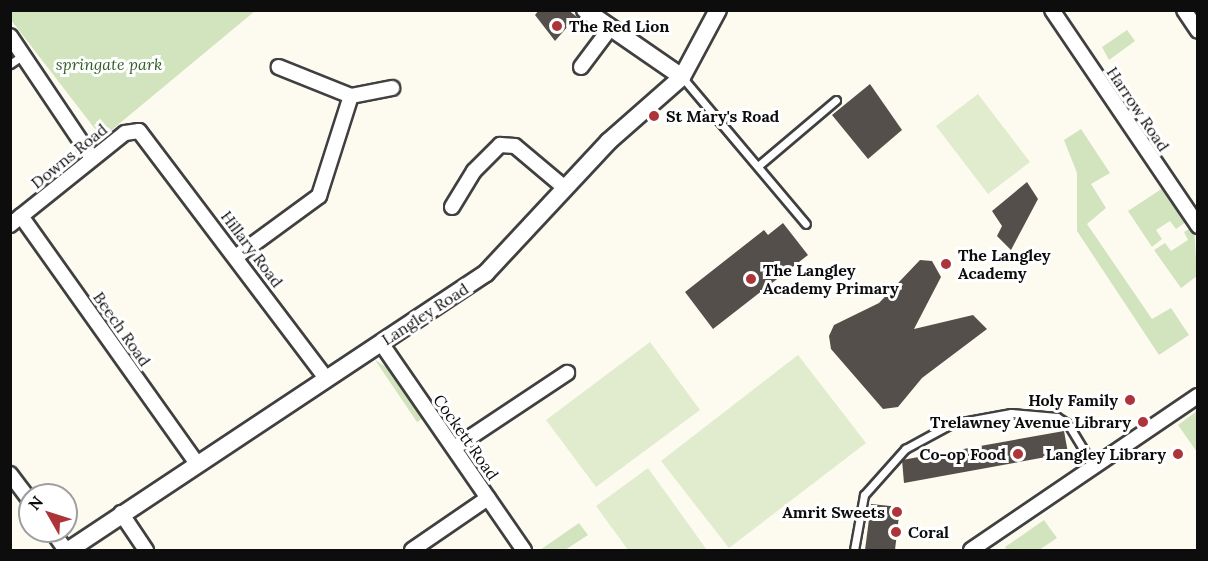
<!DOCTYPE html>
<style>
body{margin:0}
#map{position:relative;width:1208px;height:561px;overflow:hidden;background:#fdfbf0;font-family:Lora,serif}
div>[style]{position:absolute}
.green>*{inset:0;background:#d1e4bd}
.pitch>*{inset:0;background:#e1ecce}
.building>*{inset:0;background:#554f4b}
.roads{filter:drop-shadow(2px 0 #404040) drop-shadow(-2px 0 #404040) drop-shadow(0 2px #404040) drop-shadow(0 -2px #404040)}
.service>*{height:7px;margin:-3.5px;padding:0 3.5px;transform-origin:3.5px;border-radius:3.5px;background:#fff}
.minor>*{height:14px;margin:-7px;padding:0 7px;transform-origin:7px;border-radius:7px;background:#fff}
.tertiary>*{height:16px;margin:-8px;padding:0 8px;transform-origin:8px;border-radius:8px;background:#fff}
.dots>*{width:16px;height:16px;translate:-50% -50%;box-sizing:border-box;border:3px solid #fff;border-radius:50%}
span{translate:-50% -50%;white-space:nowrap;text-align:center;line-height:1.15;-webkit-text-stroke:6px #fff;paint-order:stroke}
.poi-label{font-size:16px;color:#0d0d0d;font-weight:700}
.left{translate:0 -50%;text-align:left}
.right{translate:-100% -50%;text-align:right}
.park-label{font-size:16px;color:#315e25;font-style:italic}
.street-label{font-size:16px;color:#0d0d0d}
.frame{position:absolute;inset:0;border:12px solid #0d0d0d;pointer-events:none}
.north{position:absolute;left:18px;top:483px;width:60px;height:60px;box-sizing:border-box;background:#fff;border:2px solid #9e9e9e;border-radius:50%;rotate:309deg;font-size:16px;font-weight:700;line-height:24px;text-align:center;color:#0d0d0d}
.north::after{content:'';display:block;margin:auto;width:21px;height:27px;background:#ad353a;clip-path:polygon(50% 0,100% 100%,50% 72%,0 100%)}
</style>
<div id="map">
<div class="green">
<div style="clip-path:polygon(10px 11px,11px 10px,255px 11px,102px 138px,11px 20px)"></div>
<div style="clip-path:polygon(1127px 30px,1135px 41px,1109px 60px,1102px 47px)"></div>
<div style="clip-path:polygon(1081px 129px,1110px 173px,1091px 184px,1106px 208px,1087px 224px,1152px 319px,1171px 308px,1189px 335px,1159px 355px,1077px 231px,1077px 173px,1064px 140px)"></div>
<div style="clip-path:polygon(1166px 186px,1190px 219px,1176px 229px,1170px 221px,1156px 230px,1162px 239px,1152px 247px,1128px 211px)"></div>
<div style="clip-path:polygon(1194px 226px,1197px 276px,1181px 288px,1154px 250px,1165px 243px,1171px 251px,1188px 240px,1184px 232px)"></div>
<div style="clip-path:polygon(375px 360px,396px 373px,426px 416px,417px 422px)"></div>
<div style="clip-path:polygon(1197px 411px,1197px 452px,1178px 425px)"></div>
<div style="clip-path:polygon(1044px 520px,1057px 538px,1039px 550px,1007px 550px,1005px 547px)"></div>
<div style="clip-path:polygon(579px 523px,588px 535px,565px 550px,540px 550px)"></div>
</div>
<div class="pitch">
<div style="clip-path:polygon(978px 94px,1030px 162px,988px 194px,936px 126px)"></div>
<div style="clip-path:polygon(650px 342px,700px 410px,596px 487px,546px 420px)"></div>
<div style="clip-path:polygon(798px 355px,866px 443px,729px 548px,661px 461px)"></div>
<div style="clip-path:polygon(648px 468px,707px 550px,628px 550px,596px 506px)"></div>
</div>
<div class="building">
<div style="clip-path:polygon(539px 10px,568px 10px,585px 23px,578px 32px,569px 25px,555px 41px,535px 15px)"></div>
<div style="clip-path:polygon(870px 84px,902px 130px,868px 159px,832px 115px)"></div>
<div style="clip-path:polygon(1027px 182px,1038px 199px,1011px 250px,997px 236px,1002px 226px,992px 211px)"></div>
<div style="clip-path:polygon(783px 223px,808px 255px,713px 329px,685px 292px,764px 230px,768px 235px)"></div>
<div style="clip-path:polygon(920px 260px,932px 261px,941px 277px,914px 329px,973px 315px,987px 329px,922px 378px,898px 407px,883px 409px,831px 349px,829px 336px,834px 325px,879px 303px)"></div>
<div style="clip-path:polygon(1064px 431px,1068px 453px,904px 483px,902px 460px)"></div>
<div style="clip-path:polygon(871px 504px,900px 507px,895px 550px,865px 550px)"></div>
</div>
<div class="roads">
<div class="service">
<div style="left:10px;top:64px;width:18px;rotate:-34deg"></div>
<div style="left:682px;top:77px;width:192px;rotate:49.9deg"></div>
<div style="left:758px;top:166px;width:102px;rotate:-40.2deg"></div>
<div style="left:854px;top:550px;width:56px;rotate:-79.7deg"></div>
<div style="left:864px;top:495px;width:62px;rotate:-48.3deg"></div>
<div style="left:905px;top:449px;width:52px;rotate:-28.5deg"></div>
<div style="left:951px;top:424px;width:61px;rotate:-10.4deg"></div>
<div style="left:1011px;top:413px;width:46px;rotate:5deg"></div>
<div style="left:1057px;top:417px;width:13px;rotate:32deg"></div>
<div style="left:1068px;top:424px;width:50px;rotate:58.8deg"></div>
</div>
<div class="minor">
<div style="left:1052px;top:10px;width:261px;rotate:55.9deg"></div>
<div style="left:1184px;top:10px;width:25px;rotate:56deg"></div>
<div style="left:10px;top:36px;width:147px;rotate:56.1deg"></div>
<div style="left:581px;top:67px;width:50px;rotate:-53.1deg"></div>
<div style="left:351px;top:96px;width:42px;rotate:-11deg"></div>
<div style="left:452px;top:207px;width:42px;rotate:-58.6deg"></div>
<div style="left:474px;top:171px;width:37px;rotate:-45deg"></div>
<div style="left:500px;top:145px;width:15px;rotate:4deg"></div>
<div style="left:515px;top:146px;width:65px;rotate:40deg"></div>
<div style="left:21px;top:216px;width:302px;rotate:54.6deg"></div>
<div style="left:10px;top:225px;width:147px;rotate:-38.7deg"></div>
<div style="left:125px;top:133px;width:14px;rotate:-8deg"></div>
<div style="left:139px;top:131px;width:310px;rotate:52.9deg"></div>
<div style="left:237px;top:256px;width:102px;rotate:-36.2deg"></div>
<div style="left:319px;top:196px;width:105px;rotate:-72.3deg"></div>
<div style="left:351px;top:96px;width:78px;rotate:-158.1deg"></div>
<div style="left:381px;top:343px;width:252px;rotate:55.4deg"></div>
<div style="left:454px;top:448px;width:136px;rotate:-33.6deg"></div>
<div style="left:10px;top:474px;width:34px;rotate:53deg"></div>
<div style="left:121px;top:513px;width:45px;rotate:56deg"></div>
<div style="left:52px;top:531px;width:24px;rotate:54deg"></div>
<div style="left:412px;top:550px;width:92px;rotate:-34.4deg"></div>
<div style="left:971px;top:550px;width:274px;rotate:-34.2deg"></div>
</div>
<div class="tertiary">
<div style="left:585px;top:10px;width:118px;rotate:34.6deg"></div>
<div style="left:69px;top:550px;width:501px;rotate:-33.59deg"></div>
<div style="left:486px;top:273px;width:179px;rotate:-47deg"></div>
<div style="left:608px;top:142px;width:98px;rotate:-41.3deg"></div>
<div style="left:682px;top:77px;width:76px;rotate:-61.8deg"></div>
</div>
</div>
<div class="dots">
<div style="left:557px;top:26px;background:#ad353a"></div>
<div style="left:654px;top:116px;background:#ad353a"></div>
<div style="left:946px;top:264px;background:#ad353a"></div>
<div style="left:751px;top:279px;background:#ad353a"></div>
<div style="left:1130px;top:400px;background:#ad353a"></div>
<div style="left:1143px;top:422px;background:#ad353a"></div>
<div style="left:1018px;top:454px;background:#ad353a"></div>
<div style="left:1178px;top:454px;background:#ad353a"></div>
<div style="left:897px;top:512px;background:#ad353a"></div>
<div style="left:896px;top:532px;background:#ad353a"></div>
</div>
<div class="poi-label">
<span class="left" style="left:569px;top:26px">The Red Lion</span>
<span class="left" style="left:666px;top:116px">St Mary's Road</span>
<span class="left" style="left:958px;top:264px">The Langley<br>Academy</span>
<span class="left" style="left:763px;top:279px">The Langley<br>Academy Primary</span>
<span class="right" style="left:1118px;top:400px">Holy Family</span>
<span class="right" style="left:1131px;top:422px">Trelawney Avenue Library</span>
<span class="right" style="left:1006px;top:454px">Co-op Food</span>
<span class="right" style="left:1166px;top:454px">Langley Library</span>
<span class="right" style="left:885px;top:512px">Amrit Sweets</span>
<span class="left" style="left:908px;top:532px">Coral</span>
</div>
<div class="park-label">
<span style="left:109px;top:64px">springate park</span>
</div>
<div class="street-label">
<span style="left:1138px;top:109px;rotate:56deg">Harrow Road</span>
<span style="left:69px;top:156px;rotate:-39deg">Downs Road</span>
<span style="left:252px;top:249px;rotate:53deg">Hillary Road</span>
<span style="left:425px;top:314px;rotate:-33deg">Langley Road</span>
<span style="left:122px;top:329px;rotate:55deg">Beech Road</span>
<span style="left:466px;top:437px;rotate:55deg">Cockett Road</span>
</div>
<div class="frame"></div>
<div class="north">N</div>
</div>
